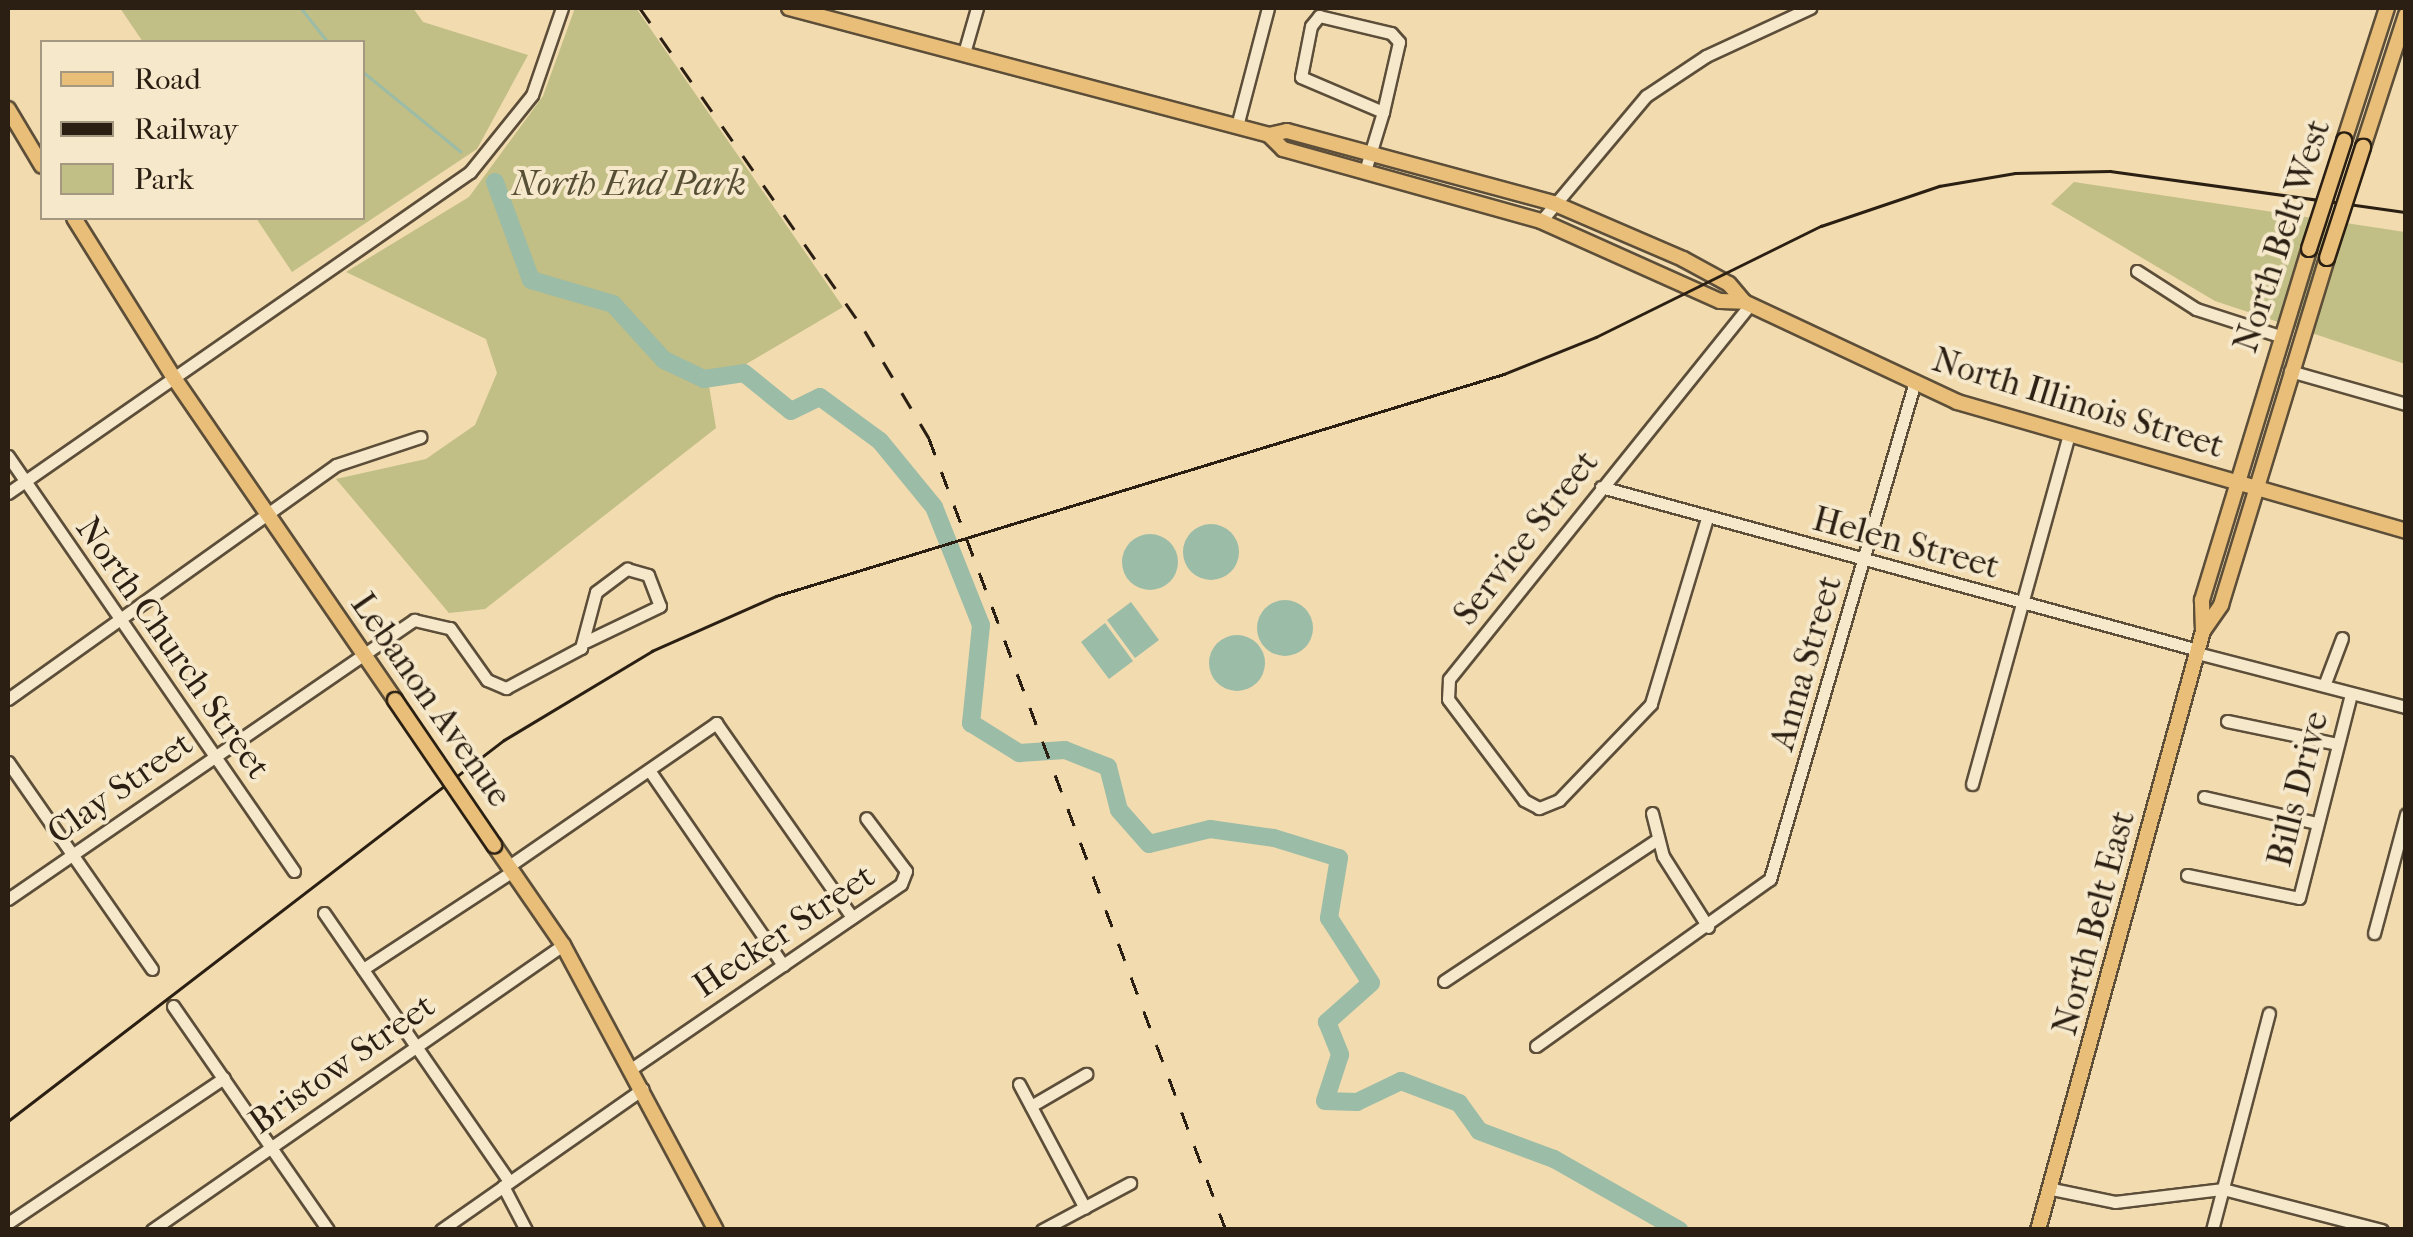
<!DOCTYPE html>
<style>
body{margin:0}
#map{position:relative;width:2413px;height:1237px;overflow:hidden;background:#f1dbaf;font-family:"IM FELL French Canon",serif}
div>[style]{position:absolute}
.green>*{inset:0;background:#c1be86}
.water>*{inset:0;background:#9bbca7}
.round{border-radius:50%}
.stream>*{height:2.5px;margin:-1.25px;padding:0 1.25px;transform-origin:1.25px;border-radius:1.25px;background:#9bbca7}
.river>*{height:18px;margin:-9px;padding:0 9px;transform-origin:9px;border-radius:9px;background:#9bbca7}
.roads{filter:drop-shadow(2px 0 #5c4e39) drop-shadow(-2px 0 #5c4e39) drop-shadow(0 2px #5c4e39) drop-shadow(0 -2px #5c4e39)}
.minor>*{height:11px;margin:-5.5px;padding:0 5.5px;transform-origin:5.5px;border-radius:5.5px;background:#f6e8cb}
.major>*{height:14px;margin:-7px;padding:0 7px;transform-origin:7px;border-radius:7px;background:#e8be78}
.tram>*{height:2.5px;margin:-1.25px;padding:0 1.25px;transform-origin:1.25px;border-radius:1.25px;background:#2a1f12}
.rail>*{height:2.5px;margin-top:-1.25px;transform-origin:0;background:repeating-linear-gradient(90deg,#2a1f12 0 18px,transparent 0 36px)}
.bridges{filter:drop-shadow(2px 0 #2a1f12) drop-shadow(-2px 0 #2a1f12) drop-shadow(0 2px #2a1f12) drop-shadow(0 -2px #2a1f12)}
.major-bridge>*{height:14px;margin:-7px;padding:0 7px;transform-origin:7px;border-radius:7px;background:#e8be78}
span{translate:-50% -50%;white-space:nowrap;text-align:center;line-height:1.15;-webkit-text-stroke:8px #f6e8cb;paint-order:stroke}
.park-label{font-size:35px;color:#574f35;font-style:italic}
.street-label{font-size:35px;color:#2a1f12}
.frame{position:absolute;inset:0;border:10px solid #2a1f12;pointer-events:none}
.legend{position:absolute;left:40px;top:40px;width:325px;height:180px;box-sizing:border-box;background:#f6e8cb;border:2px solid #a49881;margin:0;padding:12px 18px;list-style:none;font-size:30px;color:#2a1f12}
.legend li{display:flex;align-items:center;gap:20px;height:50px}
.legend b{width:50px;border:2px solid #a49881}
</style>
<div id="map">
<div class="green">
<div style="clip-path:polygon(120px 8px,413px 8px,423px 22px,528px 55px,477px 149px,292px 272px,256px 218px,362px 218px,362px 42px,143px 42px)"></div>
<div style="clip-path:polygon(575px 8px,636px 8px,843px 307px,709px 386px,716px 428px,485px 609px,449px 613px,336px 479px,426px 459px,475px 425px,497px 373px,486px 339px,346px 272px,469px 197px,543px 96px)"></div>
<div style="clip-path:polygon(2074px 182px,2405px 232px,2405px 364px,2215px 301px,2051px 204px)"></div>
</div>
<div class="water">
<div class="round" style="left:1183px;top:524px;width:56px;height:56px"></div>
<div class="round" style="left:1122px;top:534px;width:56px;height:56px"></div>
<div class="round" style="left:1257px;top:600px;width:56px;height:56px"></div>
<div style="clip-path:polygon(1131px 602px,1159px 640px,1135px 658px,1107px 620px)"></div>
<div style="clip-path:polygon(1105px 623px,1133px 661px,1109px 679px,1081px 642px)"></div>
<div class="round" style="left:1209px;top:635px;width:56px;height:56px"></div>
</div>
<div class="stream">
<div style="left:301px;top:8px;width:43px;rotate:51.5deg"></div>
<div style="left:362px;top:71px;width:127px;rotate:39.2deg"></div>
</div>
<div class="river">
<div style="left:495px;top:182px;width:104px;rotate:69.8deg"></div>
<div style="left:531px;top:280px;width:85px;rotate:16.3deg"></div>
<div style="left:613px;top:304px;width:76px;rotate:47.7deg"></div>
<div style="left:664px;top:360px;width:44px;rotate:25.4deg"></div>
<div style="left:704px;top:379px;width:40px;rotate:-8.5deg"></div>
<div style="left:744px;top:373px;width:60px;rotate:39deg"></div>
<div style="left:791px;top:411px;width:32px;rotate:-26deg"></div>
<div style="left:820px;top:397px;width:74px;rotate:36.3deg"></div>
<div style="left:880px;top:441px;width:85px;rotate:50.7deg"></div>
<div style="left:934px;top:507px;width:127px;rotate:68.3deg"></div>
<div style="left:981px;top:625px;width:99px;rotate:95.8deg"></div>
<div style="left:971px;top:723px;width:57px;rotate:32deg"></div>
<div style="left:1019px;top:753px;width:46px;rotate:-3.7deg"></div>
<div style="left:1065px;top:750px;width:46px;rotate:21.6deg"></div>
<div style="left:1108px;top:767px;width:44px;rotate:75.7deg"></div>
<div style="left:1119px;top:810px;width:45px;rotate:48.6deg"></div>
<div style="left:1149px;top:844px;width:63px;rotate:-13.8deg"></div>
<div style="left:1210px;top:829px;width:65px;rotate:8deg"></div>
<div style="left:1274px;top:838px;width:68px;rotate:17.1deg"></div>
<div style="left:1339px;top:858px;width:61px;rotate:99.5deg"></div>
<div style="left:1329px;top:918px;width:77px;rotate:57.1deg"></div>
<div style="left:1371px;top:983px;width:59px;rotate:138.4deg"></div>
<div style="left:1327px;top:1022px;width:35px;rotate:68deg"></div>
<div style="left:1340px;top:1055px;width:48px;rotate:108.1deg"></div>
<div style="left:1325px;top:1101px;width:32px;rotate:2deg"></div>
<div style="left:1357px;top:1102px;width:49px;rotate:-25.5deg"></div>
<div style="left:1401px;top:1081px;width:62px;rotate:20.8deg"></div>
<div style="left:1459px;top:1103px;width:34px;rotate:54deg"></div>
<div style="left:1479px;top:1131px;width:80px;rotate:20.5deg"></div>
<div style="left:1554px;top:1159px;width:144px;rotate:29.6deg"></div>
</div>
<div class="roads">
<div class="minor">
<div style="left:1319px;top:16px;width:74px;rotate:13.3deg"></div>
<div style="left:1391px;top:33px;width:12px;rotate:48deg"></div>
<div style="left:1399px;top:42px;width:72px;rotate:102.9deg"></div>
<div style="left:1383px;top:112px;width:89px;rotate:-156.9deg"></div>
<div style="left:1301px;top:77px;width:52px;rotate:-78.9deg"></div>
<div style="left:1311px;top:26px;width:13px;rotate:-51deg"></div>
<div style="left:964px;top:53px;width:47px;rotate:-73.9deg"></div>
<div style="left:1237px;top:126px;width:122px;rotate:-75.3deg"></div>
<div style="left:1365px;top:171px;width:62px;rotate:-73deg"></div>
<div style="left:1541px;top:221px;width:163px;rotate:-50deg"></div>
<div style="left:1646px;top:96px;width:72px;rotate:-33.7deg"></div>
<div style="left:1706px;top:56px;width:115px;rotate:-24.8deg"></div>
<div style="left:2137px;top:271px;width:70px;rotate:32.8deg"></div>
<div style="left:2196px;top:309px;width:88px;rotate:17.8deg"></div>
<div style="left:2290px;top:371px;width:121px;rotate:15.9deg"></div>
<div style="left:8px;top:456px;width:504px;rotate:55.43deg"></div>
<div style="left:1601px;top:487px;width:619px;rotate:15.27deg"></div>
<div style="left:8px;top:493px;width:563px;rotate:-34.79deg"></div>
<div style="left:470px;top:172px;width:99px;rotate:-51.2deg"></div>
<div style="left:532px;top:95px;width:92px;rotate:-71deg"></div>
<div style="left:1707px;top:518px;width:194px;rotate:106.8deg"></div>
<div style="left:1651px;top:704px;width:133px;rotate:133.8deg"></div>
<div style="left:1559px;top:800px;width:22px;rotate:158deg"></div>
<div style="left:1539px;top:808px;width:17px;rotate:-152deg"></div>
<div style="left:1524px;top:800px;width:126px;rotate:-127deg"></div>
<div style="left:1448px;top:699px;width:20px;rotate:-87deg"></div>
<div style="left:1449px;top:679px;width:481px;rotate:-51.2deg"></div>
<div style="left:2197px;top:653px;width:216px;rotate:14.5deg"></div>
<div style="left:2325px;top:683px;width:48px;rotate:-69.3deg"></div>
<div style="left:8px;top:699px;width:403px;rotate:-35.5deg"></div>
<div style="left:336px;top:465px;width:89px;rotate:-18.4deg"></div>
<div style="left:2227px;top:721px;width:112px;rotate:11.8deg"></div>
<div style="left:8px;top:762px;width:252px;rotate:55.2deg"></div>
<div style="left:649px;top:770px;width:237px;rotate:55.5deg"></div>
<div style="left:1972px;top:784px;width:359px;rotate:-74.5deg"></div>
<div style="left:2204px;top:797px;width:116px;rotate:13deg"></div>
<div style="left:1652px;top:813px;width:44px;rotate:75.7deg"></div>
<div style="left:1663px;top:856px;width:84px;rotate:57.6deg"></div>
<div style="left:509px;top:866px;width:252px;rotate:-34.6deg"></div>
<div style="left:716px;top:723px;width:237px;rotate:55deg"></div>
<div style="left:2187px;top:875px;width:114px;rotate:11.6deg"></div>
<div style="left:2299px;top:898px;width:211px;rotate:-75.7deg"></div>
<div style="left:8px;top:899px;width:493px;rotate:-34.5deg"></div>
<div style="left:414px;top:620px;width:37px;rotate:13deg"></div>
<div style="left:450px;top:628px;width:64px;rotate:54.6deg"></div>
<div style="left:487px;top:680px;width:21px;rotate:23deg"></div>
<div style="left:506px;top:688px;width:85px;rotate:-28.1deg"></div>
<div style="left:581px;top:648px;width:58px;rotate:-75deg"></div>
<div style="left:596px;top:592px;width:39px;rotate:-37deg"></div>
<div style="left:627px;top:569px;width:22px;rotate:16deg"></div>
<div style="left:648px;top:575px;width:33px;rotate:69deg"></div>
<div style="left:660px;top:606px;width:81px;rotate:154.4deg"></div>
<div style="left:324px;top:913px;width:326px;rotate:55.4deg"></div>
<div style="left:2374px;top:933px;width:123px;rotate:-74.9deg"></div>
<div style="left:363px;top:969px;width:179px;rotate:-33.2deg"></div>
<div style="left:1444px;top:981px;width:257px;rotate:-33.6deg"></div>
<div style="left:173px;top:1006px;width:272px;rotate:55.3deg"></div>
<div style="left:1536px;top:1046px;width:287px;rotate:-35.5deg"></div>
<div style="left:1770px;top:879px;width:515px;rotate:-73.75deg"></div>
<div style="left:631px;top:1069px;width:327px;rotate:-34.4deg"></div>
<div style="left:901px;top:884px;width:14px;rotate:-69deg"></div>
<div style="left:906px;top:871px;width:66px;rotate:-127deg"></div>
<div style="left:1019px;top:1084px;width:140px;rotate:62deg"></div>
<div style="left:1031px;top:1106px;width:64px;rotate:-30.2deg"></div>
<div style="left:503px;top:1186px;width:50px;rotate:62.4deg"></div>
<div style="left:2052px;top:1189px;width:64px;rotate:11.7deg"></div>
<div style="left:2115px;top:1202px;width:109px;rotate:-6.9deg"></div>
<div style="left:2223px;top:1189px;width:164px;rotate:14.5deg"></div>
<div style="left:8px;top:1223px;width:260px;rotate:-33.9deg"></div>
<div style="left:152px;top:1230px;width:500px;rotate:-34.74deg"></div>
<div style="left:441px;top:1230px;width:246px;rotate:-35deg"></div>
<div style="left:1042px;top:1230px;width:100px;rotate:-28.1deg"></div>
<div style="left:2212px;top:1230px;width:224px;rotate:-75.3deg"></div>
</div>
<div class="major">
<div style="left:789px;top:8px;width:497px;rotate:14.8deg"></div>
<div style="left:1269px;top:135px;width:20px;rotate:45deg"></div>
<div style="left:1283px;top:149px;width:268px;rotate:15.6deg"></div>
<div style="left:1541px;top:221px;width:196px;rotate:24.1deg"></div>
<div style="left:1720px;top:301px;width:24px;rotate:2deg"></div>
<div style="left:1744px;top:302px;width:235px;rotate:25.1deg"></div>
<div style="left:1957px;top:402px;width:467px;rotate:16deg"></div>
<div style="left:8px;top:109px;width:66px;rotate:59.2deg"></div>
<div style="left:1269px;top:135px;width:18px;rotate:-13deg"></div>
<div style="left:1287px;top:131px;width:276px;rotate:15.1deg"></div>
<div style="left:1553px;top:203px;width:142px;rotate:23.3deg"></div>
<div style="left:1683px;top:259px;width:52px;rotate:28.5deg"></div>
<div style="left:1729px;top:284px;width:23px;rotate:50deg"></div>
<div style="left:2344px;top:141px;width:140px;rotate:-72.1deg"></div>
<div style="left:2363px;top:147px;width:139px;rotate:-72deg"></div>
<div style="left:74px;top:218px;width:189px;rotate:58deg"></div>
<div style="left:174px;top:378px;width:391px;rotate:55.5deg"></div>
<div style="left:2203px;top:631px;width:31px;rotate:-92deg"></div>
<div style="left:2202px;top:600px;width:367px;rotate:-73deg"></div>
<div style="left:494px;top:845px;width:121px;rotate:55.4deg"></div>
<div style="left:563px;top:945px;width:323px;rotate:61.8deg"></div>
<div style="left:2038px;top:1230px;width:621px;rotate:-74.6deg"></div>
<div style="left:2203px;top:631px;width:32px;rotate:-55deg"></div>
<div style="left:2221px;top:605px;width:363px;rotate:-73deg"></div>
</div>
</div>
<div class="tram">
<div style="left:8px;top:1121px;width:625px;rotate:-37.53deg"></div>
<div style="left:504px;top:740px;width:173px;rotate:-31deg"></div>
<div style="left:652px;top:651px;width:136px;rotate:-23.9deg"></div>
<div style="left:776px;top:596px;width:761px;rotate:-16.96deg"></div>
<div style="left:1504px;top:374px;width:99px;rotate:-21.9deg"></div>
<div style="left:1596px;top:337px;width:251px;rotate:-26.3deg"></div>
<div style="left:1821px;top:226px;width:125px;rotate:-18.7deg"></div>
<div style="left:1939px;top:186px;width:77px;rotate:-9.7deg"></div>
<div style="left:2015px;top:173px;width:95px;rotate:-1.2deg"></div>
<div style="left:2110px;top:171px;width:299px;rotate:7.9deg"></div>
</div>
<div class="rail">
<div style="left:640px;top:8px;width:394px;rotate:55.1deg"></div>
<div style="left:865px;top:331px;width:125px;rotate:59.1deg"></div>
<div style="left:929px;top:438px;width:846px;rotate:69.44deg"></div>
</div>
<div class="bridges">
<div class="major-bridge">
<div style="left:2309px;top:249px;width:114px;rotate:-72deg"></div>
<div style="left:2327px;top:258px;width:117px;rotate:-72deg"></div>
<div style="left:395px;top:700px;width:176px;rotate:55.7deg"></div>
</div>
</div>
<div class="park-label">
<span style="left:629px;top:184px">North End Park</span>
</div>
<div class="street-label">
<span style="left:2282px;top:236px;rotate:-72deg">North Belt West</span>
<span style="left:2078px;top:403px;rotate:17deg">North Illinois Street</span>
<span style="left:1526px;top:538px;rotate:-52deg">Service Street</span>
<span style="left:1906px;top:543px;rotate:15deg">Helen Street</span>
<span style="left:173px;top:648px;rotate:55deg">North Church Street</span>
<span style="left:1806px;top:663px;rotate:-74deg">Anna Street</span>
<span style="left:431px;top:700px;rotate:55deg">Lebanon Avenue</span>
<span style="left:120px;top:788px;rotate:-35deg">Clay Street</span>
<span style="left:2298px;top:789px;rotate:-76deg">Bills Drive</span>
<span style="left:2094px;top:923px;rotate:-75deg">North Belt East</span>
<span style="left:784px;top:931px;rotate:-34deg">Hecker Street</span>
<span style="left:342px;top:1064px;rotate:-35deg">Bristow Street</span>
</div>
<div class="frame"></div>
<ul class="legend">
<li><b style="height:12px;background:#e8be78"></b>Road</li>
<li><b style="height:12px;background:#2a1f12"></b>Railway</li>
<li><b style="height:28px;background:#c1be86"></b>Park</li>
</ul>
</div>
